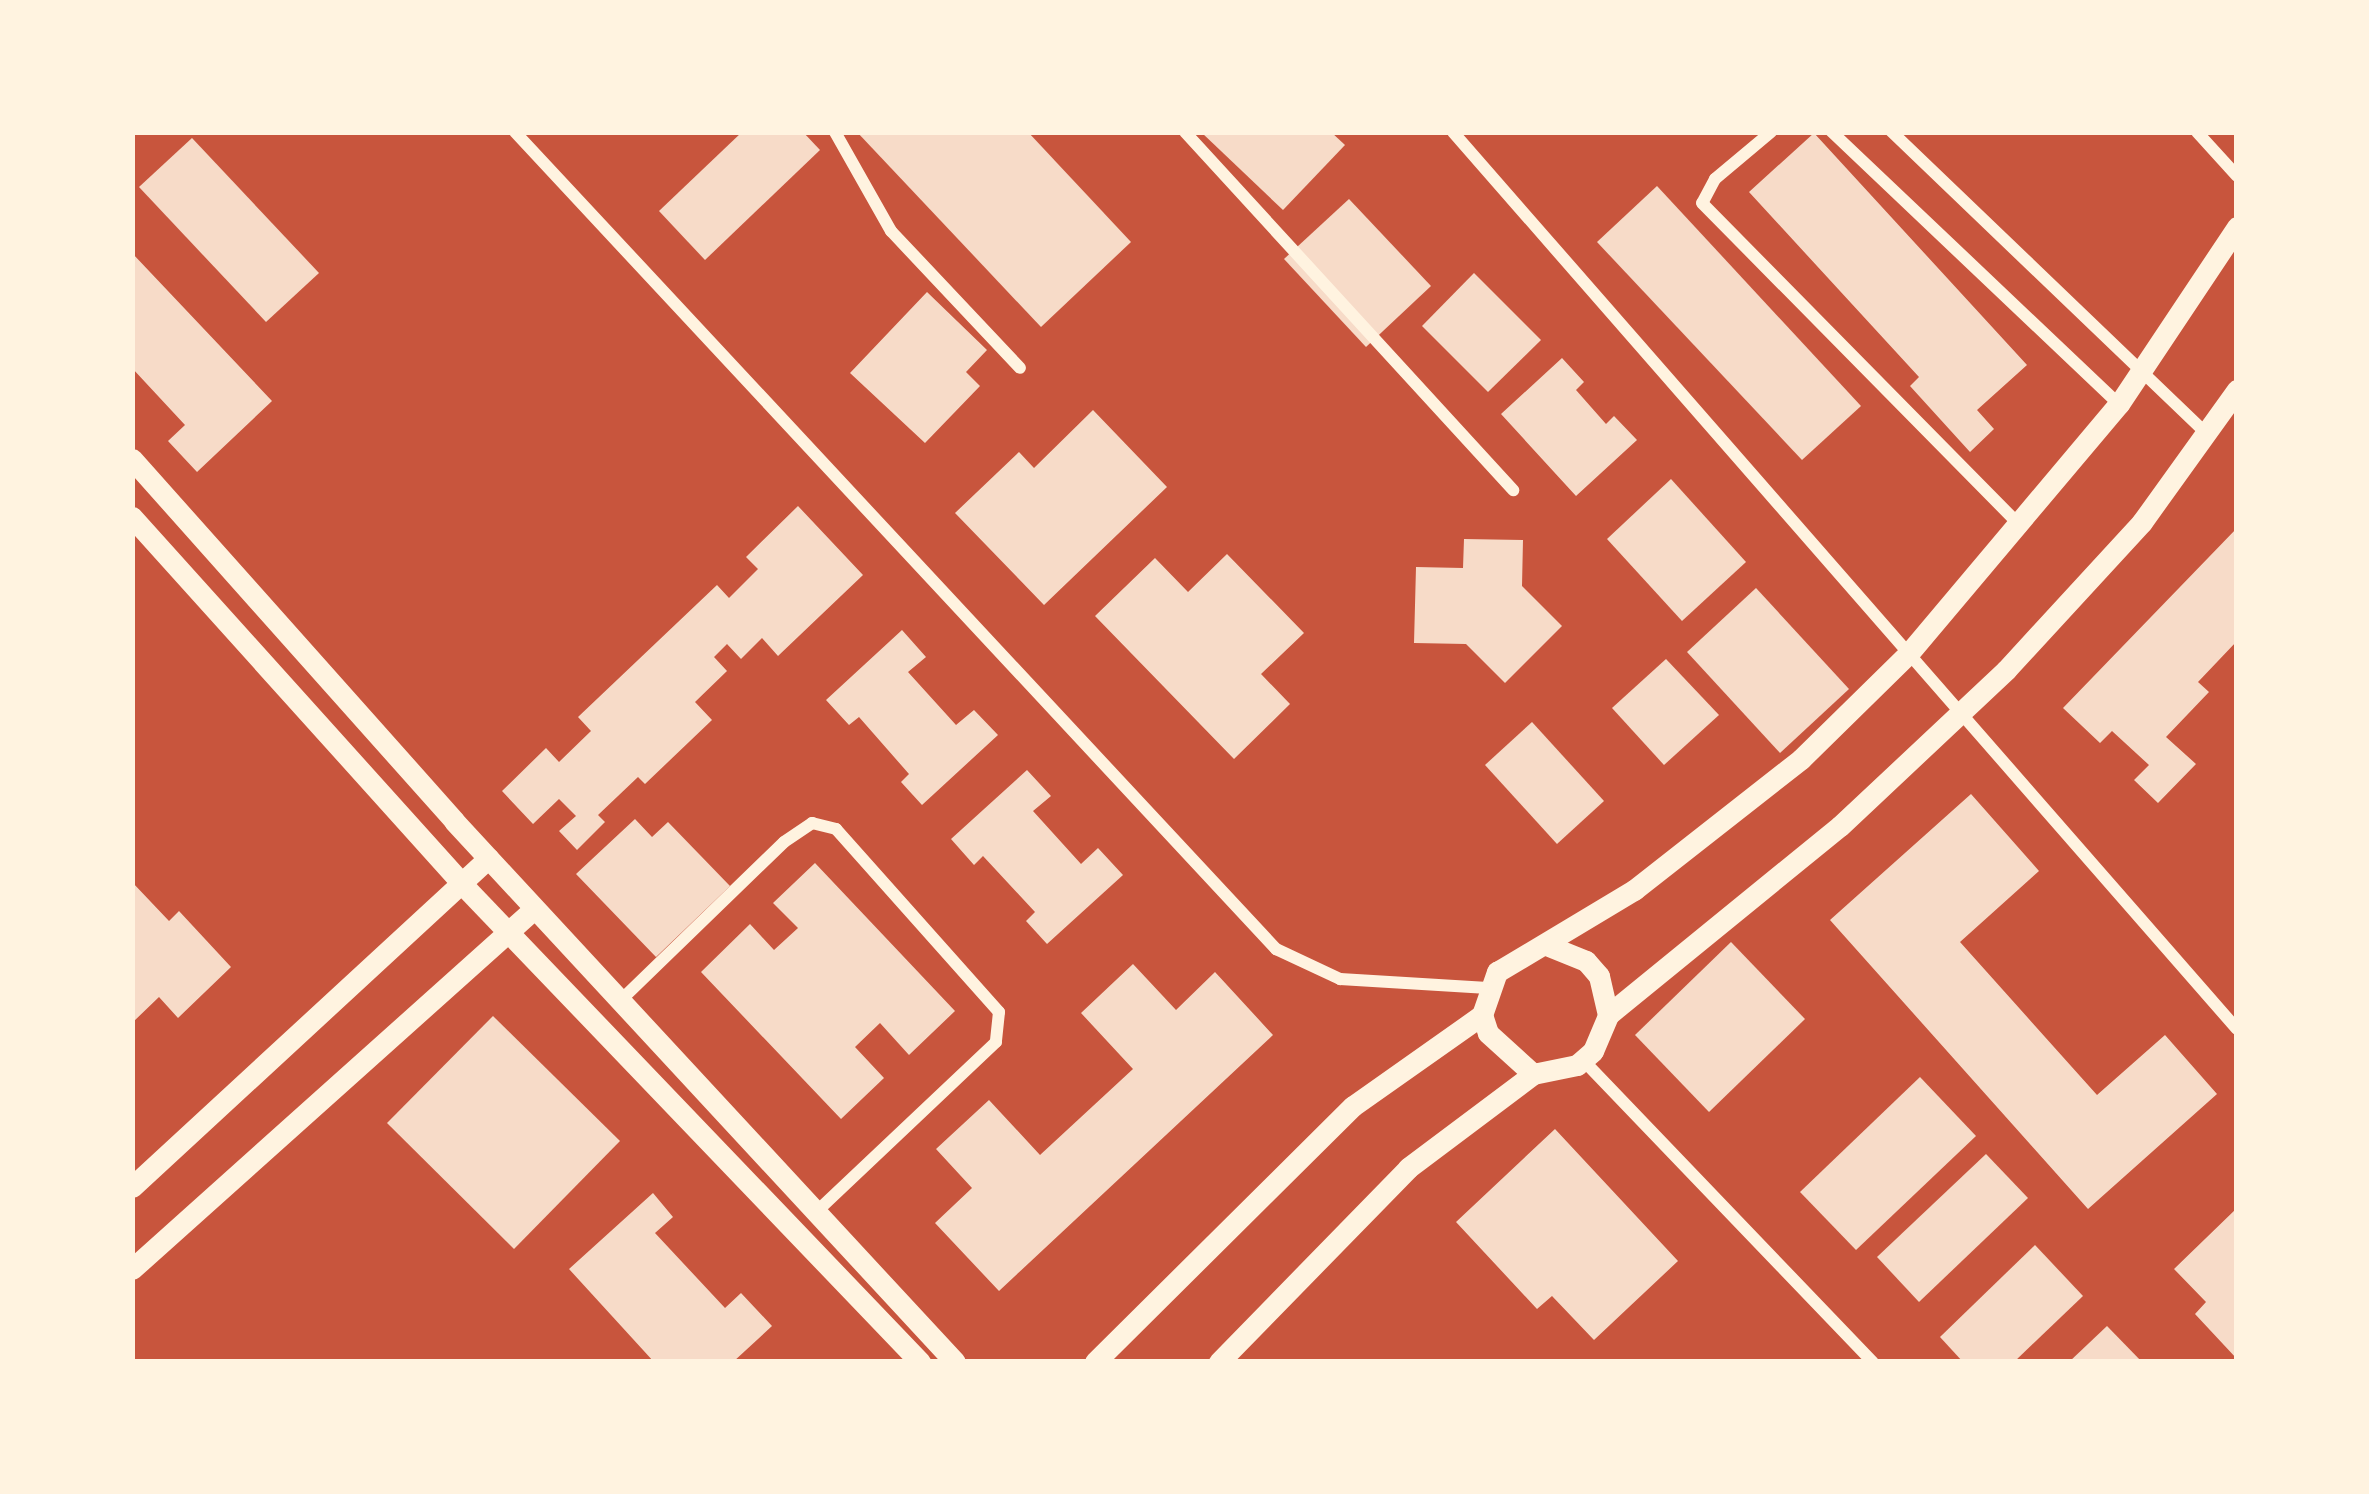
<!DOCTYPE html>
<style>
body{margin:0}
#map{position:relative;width:2369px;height:1494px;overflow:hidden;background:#c8553d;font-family:Poppins,sans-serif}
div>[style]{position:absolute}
.building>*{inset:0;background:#f7dbc8}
.minor>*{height:12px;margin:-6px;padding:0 6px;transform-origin:6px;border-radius:6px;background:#fff3e0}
.tertiary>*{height:21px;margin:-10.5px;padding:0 10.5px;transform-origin:10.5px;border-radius:10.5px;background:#fff3e0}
span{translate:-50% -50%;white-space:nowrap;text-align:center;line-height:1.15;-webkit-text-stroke:12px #fff3e0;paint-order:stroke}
.frame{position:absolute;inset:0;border:135px solid #fff3e0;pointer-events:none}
</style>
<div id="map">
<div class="building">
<div style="clip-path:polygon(742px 132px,803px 132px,820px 150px,705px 260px,659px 211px)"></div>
<div style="clip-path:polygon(857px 132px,1028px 132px,1131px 242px,1041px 327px)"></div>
<div style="clip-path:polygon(1201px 132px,1331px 132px,1345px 145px,1283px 210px)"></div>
<div style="clip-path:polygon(1814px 133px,2027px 365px,1977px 410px,1994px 429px,1970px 452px,1910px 386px,1919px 377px,1749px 192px)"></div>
<div style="clip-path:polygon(192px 138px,319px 273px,266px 322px,139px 187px)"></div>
<div style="clip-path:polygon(1657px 186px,1861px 406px,1802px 460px,1597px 242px)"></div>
<div style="clip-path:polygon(1349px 199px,1431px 286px,1366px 347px,1284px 259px)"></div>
<div style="clip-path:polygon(132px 253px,272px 401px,197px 472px,168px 441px,185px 425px,132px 368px)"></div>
<div style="clip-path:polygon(1474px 273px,1541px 340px,1488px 392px,1422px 326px)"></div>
<div style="clip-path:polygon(927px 292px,987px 350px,966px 372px,980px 386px,925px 443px,850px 373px)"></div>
<div style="clip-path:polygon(1562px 358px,1584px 382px,1576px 390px,1606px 424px,1614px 416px,1637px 440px,1576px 496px,1501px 414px)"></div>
<div style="clip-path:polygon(1093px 410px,1167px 487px,1044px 605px,955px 513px,1019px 452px,1034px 468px)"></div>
<div style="clip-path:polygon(1671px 479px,1746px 562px,1682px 621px,1607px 539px)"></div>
<div style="clip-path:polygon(798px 506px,863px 575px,778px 656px,762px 638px,741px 659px,727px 644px,714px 657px,727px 671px,695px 702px,712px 720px,645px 784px,638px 777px,598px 815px,605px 822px,577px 850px,559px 831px,576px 816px,559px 799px,533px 824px,502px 791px,546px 748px,559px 762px,591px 731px,578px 717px,717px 585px,729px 598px,758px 569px,746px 557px)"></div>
<div style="clip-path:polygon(2237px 528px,2237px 641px,2198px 682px,2209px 692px,2166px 737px,2196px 764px,2158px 803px,2134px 780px,2149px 765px,2112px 731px,2100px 743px,2063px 708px)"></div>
<div style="clip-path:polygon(1464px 539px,1523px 540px,1522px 586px,1562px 626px,1505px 683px,1466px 644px,1414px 643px,1416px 567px,1463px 568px)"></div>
<div style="clip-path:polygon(1227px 554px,1304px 633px,1261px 674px,1290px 704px,1234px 759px,1095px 616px,1155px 558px,1188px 592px)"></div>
<div style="clip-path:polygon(1756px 588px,1849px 689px,1780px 753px,1687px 652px)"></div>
<div style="clip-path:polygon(902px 630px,926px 657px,908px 672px,956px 725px,974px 710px,998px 735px,922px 805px,901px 782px,909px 774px,859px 717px,849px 725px,826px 700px)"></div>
<div style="clip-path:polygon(1666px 659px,1719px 715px,1664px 765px,1612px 708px)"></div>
<div style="clip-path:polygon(1532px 722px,1604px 801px,1557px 844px,1485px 765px)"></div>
<div style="clip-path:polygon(1027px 770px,1051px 796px,1033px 811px,1081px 864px,1098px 848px,1123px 875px,1047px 944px,1026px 921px,1035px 912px,983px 856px,974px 865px,951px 839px)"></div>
<div style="clip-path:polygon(1971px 794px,2039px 871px,1960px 942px,2097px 1095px,2165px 1035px,2217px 1094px,2088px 1209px,1830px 920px)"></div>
<div style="clip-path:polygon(635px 819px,652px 837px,668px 822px,730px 886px,656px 957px,576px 874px)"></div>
<div style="clip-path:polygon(815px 863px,955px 1011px,909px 1055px,880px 1023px,855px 1047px,884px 1078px,841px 1119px,701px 972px,750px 924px,774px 950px,798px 928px,773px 903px)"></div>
<div style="clip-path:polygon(132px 882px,169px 921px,179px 911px,231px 967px,178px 1018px,159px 997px,132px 1023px)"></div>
<div style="clip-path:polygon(1731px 942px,1805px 1019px,1709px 1112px,1635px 1035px)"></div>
<div style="clip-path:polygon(1133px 964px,1176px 1010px,1215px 972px,1273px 1035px,999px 1291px,935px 1223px,972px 1188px,936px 1149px,989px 1100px,1040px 1155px,1133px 1069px,1081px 1013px)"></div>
<div style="clip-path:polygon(493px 1016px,620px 1141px,514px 1249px,387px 1123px)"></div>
<div style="clip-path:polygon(1920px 1077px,1976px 1136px,1856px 1250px,1800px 1192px)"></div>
<div style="clip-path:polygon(1555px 1129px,1678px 1261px,1594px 1340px,1552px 1296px,1537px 1309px,1456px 1222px)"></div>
<div style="clip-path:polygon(1986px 1154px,2028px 1198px,1919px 1302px,1877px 1257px)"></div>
<div style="clip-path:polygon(653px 1193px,673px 1217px,655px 1233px,725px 1308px,741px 1293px,772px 1326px,733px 1362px,654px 1362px,569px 1269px)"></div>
<div style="clip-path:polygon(2237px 1208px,2237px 1359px,2195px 1314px,2206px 1302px,2174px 1269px)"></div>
<div style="clip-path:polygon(2035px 1245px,2083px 1296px,2014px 1362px,1963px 1362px,1940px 1337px)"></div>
<div style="clip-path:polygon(2107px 1326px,2142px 1362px,2069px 1362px)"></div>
</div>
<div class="minor">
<div style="left:515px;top:132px;width:1117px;rotate:47.03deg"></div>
<div style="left:1276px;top:949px;width:71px;rotate:25.1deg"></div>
<div style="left:1340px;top:979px;width:148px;rotate:3.5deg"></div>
<div style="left:835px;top:132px;width:114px;rotate:60.5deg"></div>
<div style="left:891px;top:231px;width:188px;rotate:46.7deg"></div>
<div style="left:1185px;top:132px;width:486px;rotate:47.5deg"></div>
<div style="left:1453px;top:132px;width:1191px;rotate:48.85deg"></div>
<div style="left:1771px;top:132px;width:73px;rotate:140deg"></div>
<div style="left:1715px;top:179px;width:27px;rotate:118deg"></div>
<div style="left:1702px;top:203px;width:455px;rotate:45.4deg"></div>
<div style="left:1832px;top:132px;width:395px;rotate:43.5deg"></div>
<div style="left:1892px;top:132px;width:436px;rotate:43.8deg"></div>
<div style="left:2197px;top:132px;width:59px;rotate:47.7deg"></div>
<div style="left:620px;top:1001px;width:228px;rotate:-44.1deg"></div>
<div style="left:784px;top:842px;width:34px;rotate:-34deg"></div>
<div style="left:812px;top:823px;width:25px;rotate:14deg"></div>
<div style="left:836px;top:829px;width:245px;rotate:48.3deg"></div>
<div style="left:999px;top:1012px;width:30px;rotate:96deg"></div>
<div style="left:996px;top:1042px;width:248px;rotate:136.6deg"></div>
<div style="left:1583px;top:1060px;width:419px;rotate:46.2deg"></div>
</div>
<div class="tertiary">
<div style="left:132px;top:459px;width:484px;rotate:48.3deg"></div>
<div style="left:454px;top:821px;width:737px;rotate:47.2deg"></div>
<div style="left:132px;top:517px;width:494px;rotate:48deg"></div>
<div style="left:462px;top:884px;width:662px;rotate:46.22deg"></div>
<div style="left:1608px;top:1015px;width:299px;rotate:-39.2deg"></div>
<div style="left:1840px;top:826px;width:228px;rotate:-43.2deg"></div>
<div style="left:2006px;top:670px;width:201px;rotate:-47.4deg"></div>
<div style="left:2142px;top:522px;width:163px;rotate:-54.3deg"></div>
<div style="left:1533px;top:1074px;width:61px;rotate:-137.7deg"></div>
<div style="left:1488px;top:1033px;width:19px;rotate:-108deg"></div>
<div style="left:1482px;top:1015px;width:46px;rotate:-70.8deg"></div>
<div style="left:1497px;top:972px;width:160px;rotate:-30.9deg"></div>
<div style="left:1634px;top:890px;width:212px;rotate:-38.1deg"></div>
<div style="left:1801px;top:759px;width:151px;rotate:-44.5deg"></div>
<div style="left:1909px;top:653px;width:326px;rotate:-49.9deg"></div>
<div style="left:2119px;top:404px;width:213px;rotate:-56.3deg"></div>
<div style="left:132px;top:1187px;width:485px;rotate:-42.7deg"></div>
<div style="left:132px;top:1269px;width:540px;rotate:-41.85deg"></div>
<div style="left:1095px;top:1362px;width:363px;rotate:-44.8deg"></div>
<div style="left:1353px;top:1106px;width:158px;rotate:-35.2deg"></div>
<div style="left:1219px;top:1362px;width:271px;rotate:-45.7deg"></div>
<div style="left:1408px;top:1168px;width:156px;rotate:-36.9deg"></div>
<div style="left:1533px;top:1074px;width:45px;rotate:-11.6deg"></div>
<div style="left:1577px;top:1065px;width:21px;rotate:-41deg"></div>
<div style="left:1593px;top:1051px;width:39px;rotate:-67deg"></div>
<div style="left:1608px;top:1015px;width:40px;rotate:-103deg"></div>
<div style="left:1599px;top:976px;width:20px;rotate:-131deg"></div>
<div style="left:1586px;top:961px;width:40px;rotate:-158deg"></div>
</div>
<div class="frame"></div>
</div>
